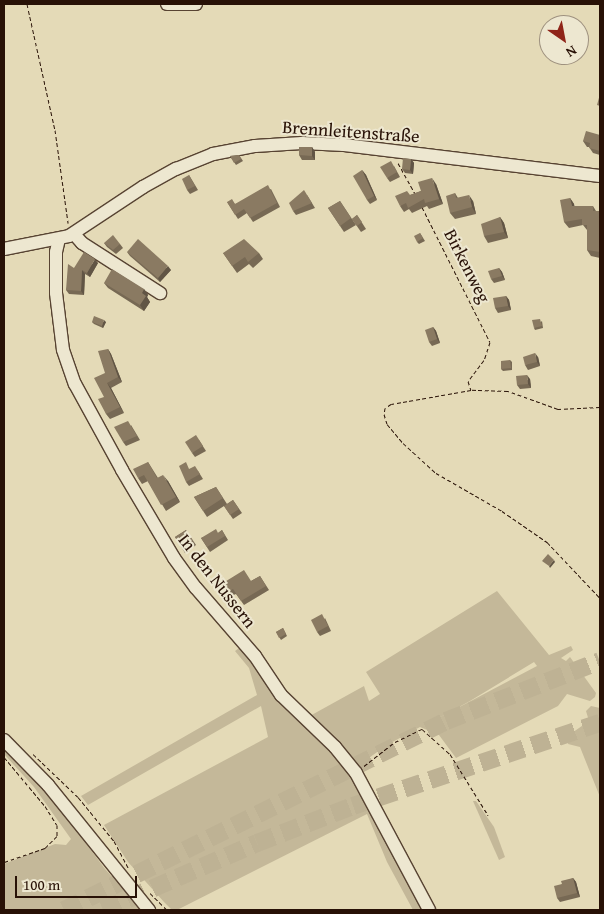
<!DOCTYPE html>
<meta charset="utf-8">
<style>
body{margin:0}
#map{position:relative;width:604px;height:914px;overflow:hidden;background:#e4dab7;font-family:"Gentium Book Plus",serif}
div>[style]{position:absolute}
.green>*{inset:0;background:#c4b899}
.highway-tunnel>*{height:18px;margin-top:-9px;transform-origin:0;background:repeating-linear-gradient(90deg,#beb294 0 18px,transparent 0 27px)}
.path>*{height:1px;margin-top:-0.5px;transform-origin:0;background:repeating-linear-gradient(90deg,#281106 0 4px,transparent 0 6.5px)}
.roads{filter:drop-shadow(1px 0 #574332) drop-shadow(-1px 0 #574332) drop-shadow(0 1px #574332) drop-shadow(0 -1px #574332)}
.minor>*{height:12px;margin:-6px;padding:0 6px;transform-origin:6px;border-radius:6px;background:#ede7d0}
.wall>*{inset:0;background:#776954}
.shaded-wall>*{inset:0;background:#615545}
.building>*{inset:0;background:#8a7a62}
span{translate:-50% -50%;white-space:nowrap;text-align:center;line-height:1.15;-webkit-text-stroke:4px #ede7d0;paint-order:stroke}
.street-label{font-size:18px;color:#281106}
.frame{position:absolute;inset:0;border:5px solid #281106;pointer-events:none}
.north{position:absolute;left:539px;top:15px;width:50px;height:50px;box-sizing:border-box;background:#ede7d0;border:1px solid #9e917f;border-radius:50%;rotate:147deg;font-size:14px;font-weight:700;line-height:20px;text-align:center;color:#281106}
.north::after{content:'';display:block;margin:auto;width:18px;height:22px;background:#8f2418;clip-path:polygon(50% 0,100% 100%,50% 72%,0 100%)}
.scale{position:absolute;left:15px;top:876px;width:122px;height:22px;box-sizing:border-box;border:2px solid #281106;border-top:0;padding-left:6px;font-size:15px;line-height:18px;white-space:nowrap;color:#281106;-webkit-text-stroke:4px #ede7d0;paint-order:stroke}
</style>
<div id="map">
<div class="green">
<div style="clip-path:polygon(evenodd,497px 591px,549px 655px,571px 646px,573px 650px,561px 658px,566px 661px,570px 657px,596px 693px,595px 697px,590px 701px,567px 694px,558px 706px,456px 758px,439px 735px,420px 727px,387px 745px,359px 765px,308px 717px,364px 686px,369px 701px,380px 694px,366px 672px,497px 591px,534px 662px,537px 666px,433px 721px,470px 701px,534px 662px)"></div>
<div style="clip-path:polygon(242px 646px,351px 772px,426px 910px,413px 910px,387px 862px,367px 814px,177px 910px,172px 910px,164px 902px,128px 862px,104px 825px,268px 737px,261px 706px,88px 805px,81px 796px,257px 695px,249px 668px,235px 651px)"></div>
<div style="clip-path:polygon(591px 706px,600px 708px,600px 797px,580px 747px,568px 744px,569px 735px,589px 721px,586px 711px)"></div>
<div style="clip-path:polygon(4px 746px,56px 803px,105px 869px,142px 910px,4px 910px,4px 864px,55px 844px,66px 845px,71px 839px,34px 787px,4px 754px)"></div>
<div style="clip-path:polygon(473px 801px,476px 801px,494px 827px,505px 857px,499px 860px)"></div>
</div>
<div class="highway-tunnel">
<div style="left:64px;top:910px;width:426px;rotate:-26.3deg"></div>
<div style="left:446px;top:721px;width:165px;rotate:-21.3deg"></div>
<div style="left:103px;top:910px;width:168px;rotate:-23.5deg"></div>
<div style="left:257px;top:843px;width:103px;rotate:-21.1deg"></div>
<div style="left:353px;top:806px;width:261px;rotate:-18.6deg"></div>
</div>
<div class="path">
<div style="left:27px;top:4px;width:129px;rotate:77.5deg"></div>
<div style="left:55px;top:130px;width:94px;rotate:82deg"></div>
<div style="left:398px;top:163px;width:37px;rotate:61deg"></div>
<div style="left:422px;top:207px;width:151px;rotate:63.3deg"></div>
<div style="left:490px;top:342px;width:19px;rotate:108deg"></div>
<div style="left:484px;top:360px;width:26px;rotate:127deg"></div>
<div style="left:468px;top:381px;width:9px;rotate:72deg"></div>
<div style="left:600px;top:407px;width:42px;rotate:177.3deg"></div>
<div style="left:558px;top:409px;width:53px;rotate:-160.2deg"></div>
<div style="left:508px;top:391px;width:37px;rotate:-178deg"></div>
<div style="left:471px;top:390px;width:81px;rotate:170.1deg"></div>
<div style="left:391px;top:404px;width:7px;rotate:146deg"></div>
<div style="left:385px;top:408px;width:6px;rotate:99deg"></div>
<div style="left:384px;top:414px;width:10px;rotate:73deg"></div>
<div style="left:387px;top:424px;width:25px;rotate:50deg"></div>
<div style="left:403px;top:443px;width:45px;rotate:42.3deg"></div>
<div style="left:436px;top:473px;width:76px;rotate:29.9deg"></div>
<div style="left:502px;top:511px;width:55px;rotate:34.6deg"></div>
<div style="left:547px;top:542px;width:77px;rotate:46.6deg"></div>
<div style="left:33px;top:754px;width:62px;rotate:43.7deg"></div>
<div style="left:78px;top:797px;width:57px;rotate:50.7deg"></div>
<div style="left:114px;top:841px;width:30px;rotate:62deg"></div>
<div style="left:4px;top:757px;width:64px;rotate:50.1deg"></div>
<div style="left:45px;top:806px;width:22px;rotate:58deg"></div>
<div style="left:57px;top:825px;width:11px;rotate:90deg"></div>
<div style="left:57px;top:836px;width:17px;rotate:135deg"></div>
<div style="left:45px;top:848px;width:43px;rotate:161.1deg"></div>
<div style="left:364px;top:766px;width:39px;rotate:-38deg"></div>
<div style="left:395px;top:742px;width:30px;rotate:-26deg"></div>
<div style="left:422px;top:729px;width:38px;rotate:42deg"></div>
<div style="left:450px;top:754px;width:72px;rotate:58.1deg"></div>
<div style="left:150px;top:893px;width:24px;rotate:45deg"></div>
</div>
<div class="roads">
<div class="minor">
<div style="left:167px;top:4px;width:29px"></div>
<div style="left:74px;top:234px;width:12px;rotate:48deg"></div>
<div style="left:82px;top:243px;width:93px;rotate:32.7deg"></div>
<div style="left:59px;top:239px;width:13px;rotate:103deg"></div>
<div style="left:56px;top:252px;width:41px;rotate:90deg"></div>
<div style="left:56px;top:293px;width:57px;rotate:83deg"></div>
<div style="left:63px;top:350px;width:36px;rotate:71deg"></div>
<div style="left:75px;top:384px;width:98px;rotate:61.3deg"></div>
<div style="left:122px;top:470px;width:102px;rotate:59.4deg"></div>
<div style="left:174px;top:558px;width:37px;rotate:54deg"></div>
<div style="left:196px;top:588px;width:90px;rotate:49.1deg"></div>
<div style="left:255px;top:656px;width:47px;rotate:56.3deg"></div>
<div style="left:281px;top:695px;width:75px;rotate:43.9deg"></div>
<div style="left:335px;top:747px;width:33px;rotate:51deg"></div>
<div style="left:356px;top:773px;width:155px;rotate:61.9deg"></div>
<div style="left:4px;top:249px;width:66px;rotate:-11.3deg"></div>
<div style="left:69px;top:236px;width:89px;rotate:-33.5deg"></div>
<div style="left:143px;top:187px;width:38px;rotate:-29deg"></div>
<div style="left:176px;top:169px;width:40px;rotate:-22deg"></div>
<div style="left:213px;top:154px;width:43px;rotate:-10.8deg"></div>
<div style="left:255px;top:146px;width:47px;rotate:-3.7deg"></div>
<div style="left:302px;top:143px;width:42px;rotate:2.7deg"></div>
<div style="left:344px;top:145px;width:258px;rotate:6.9deg"></div>
<div style="left:4px;top:740px;width:63px;rotate:45.6deg"></div>
<div style="left:48px;top:785px;width:161px;rotate:51.1deg"></div>
</div>
</div>
<div class="wall">
<div style="clip-path:polygon(600px 135px,600px 155px,593px 153px,589px 147px,587px 147px,583px 141px)"></div>
<div style="clip-path:polygon(312px 147px,315px 152px,315px 160px,302px 160px,299px 155px)"></div>
<div style="clip-path:polygon(239px 155px,243px 161px,236px 165px,230px 156px)"></div>
<div style="clip-path:polygon(411px 159px,414px 163px,413px 174px,405px 173px,402px 169px)"></div>
<div style="clip-path:polygon(394px 166px,400px 177px,390px 182px,387px 178px)"></div>
<div style="clip-path:polygon(362px 170px,366px 175px,377px 200px,370px 204px,367px 200px)"></div>
<div style="clip-path:polygon(189px 175px,198px 190px,190px 194px,187px 190px)"></div>
<div style="clip-path:polygon(436px 184px,443px 204px,429px 209px,427px 206px,412px 213px,409px 209px,404px 212px,400px 206px,410px 195px,421px 191px)"></div>
<div style="clip-path:polygon(271px 189px,280px 207px,253px 222px,247px 213px,238px 219px,227px 202px,236px 204px)"></div>
<div style="clip-path:polygon(455px 193px,458px 198px,473px 201px,476px 214px,455px 219px,450px 213px)"></div>
<div style="clip-path:polygon(307px 195px,315px 208px,296px 215px,293px 211px)"></div>
<div style="clip-path:polygon(570px 198px,574px 204px,574px 206px,593px 206px,596px 211px,600px 211px,600px 258px,591px 256px,587px 250px,587px 230px,583px 225px,569px 228px,564px 222px)"></div>
<div style="clip-path:polygon(340px 201px,356px 225px,344px 232px,328px 208px)"></div>
<div style="clip-path:polygon(357px 215px,366px 229px,361px 232px,352px 219px)"></div>
<div style="clip-path:polygon(500px 217px,504px 223px,508px 238px,488px 243px,484px 236px)"></div>
<div style="clip-path:polygon(420px 233px,425px 241px,419px 244px,417px 242px)"></div>
<div style="clip-path:polygon(104px 243px,120px 244px,123px 248px,116px 254px,107px 247px)"></div>
<div style="clip-path:polygon(127px 252px,171px 270px,160px 282px,130px 256px)"></div>
<div style="clip-path:polygon(223px 253px,259px 253px,263px 259px,253px 268px,249px 264px,237px 273px)"></div>
<div style="clip-path:polygon(98px 263px,90px 277px,85px 274px,84px 295px,69px 294px,66px 290px,74px 268px)"></div>
<div style="clip-path:polygon(499px 268px,502px 272px,505px 280px,494px 283px,491px 279px)"></div>
<div style="clip-path:polygon(104px 283px,144px 289px,148px 295px,147px 297px,150px 302px,144px 311px,108px 288px)"></div>
<div style="clip-path:polygon(506px 296px,509px 300px,511px 310px,498px 313px,495px 308px)"></div>
<div style="clip-path:polygon(542px 321px,543px 328px,535px 330px,534px 328px)"></div>
<div style="clip-path:polygon(92px 322px,106px 322px,103px 328px,94px 324px)"></div>
<div style="clip-path:polygon(433px 327px,436px 331px,440px 343px,432px 346px,429px 342px)"></div>
<div style="clip-path:polygon(108px 349px,111px 354px,122px 382px,111px 388px,124px 413px,110px 419px,106px 414px,104px 397px,105px 373px)"></div>
<div style="clip-path:polygon(538px 357px,540px 366px,528px 370px,525px 365px)"></div>
<div style="clip-path:polygon(510px 360px,512px 362px,512px 370px,503px 371px,501px 369px)"></div>
<div style="clip-path:polygon(530px 379px,531px 388px,520px 389px,517px 385px)"></div>
<div style="clip-path:polygon(131px 425px,140px 440px,126px 446px,123px 442px)"></div>
<div style="clip-path:polygon(199px 440px,206px 451px,195px 457px,192px 453px)"></div>
<div style="clip-path:polygon(148px 462px,158px 478px,168px 481px,180px 502px,166px 511px,148px 481px,142px 484px,138px 478px)"></div>
<div style="clip-path:polygon(190px 469px,198px 471px,203px 479px,189px 486px,186px 482px)"></div>
<div style="clip-path:polygon(216px 487px,227px 504px,233px 500px,242px 513px,233px 519px,224px 506px,207px 517px,194px 497px)"></div>
<div style="clip-path:polygon(186px 530px,196px 545px,185px 553px,175px 537px)"></div>
<div style="clip-path:polygon(222px 530px,228px 540px,210px 552px,201px 538px,218px 533px)"></div>
<div style="clip-path:polygon(260px 576px,269px 590px,244px 605px,236px 594px,231px 596px,223px 583px,251px 581px)"></div>
<div style="clip-path:polygon(325px 618px,331px 631px,320px 636px,317px 632px)"></div>
<div style="clip-path:polygon(283px 628px,287px 636px,281px 640px,276px 632px)"></div>
<div style="clip-path:polygon(573px 878px,576px 882px,580px 897px,560px 902px,557px 898px,562px 884px)"></div>
</div>
<div class="shaded-wall">
<div style="clip-path:polygon(312px 147px,315px 152px,315px 160px,312px 156px)"></div>
<div style="clip-path:polygon(411px 159px,414px 163px,413px 174px,410px 170px)"></div>
<div style="clip-path:polygon(362px 170px,366px 175px,377px 200px,374px 196px)"></div>
<div style="clip-path:polygon(432px 178px,436px 184px,443px 204px,439px 199px)"></div>
<div style="clip-path:polygon(469px 195px,473px 201px,476px 214px,472px 207px)"></div>
<div style="clip-path:polygon(570px 198px,574px 204px,576px 212px,572px 206px)"></div>
<div style="clip-path:polygon(500px 217px,504px 223px,508px 238px,504px 232px)"></div>
<div style="clip-path:polygon(95px 259px,98px 263px,90px 277px,87px 273px)"></div>
<div style="clip-path:polygon(168px 266px,171px 270px,160px 282px,158px 278px)"></div>
<div style="clip-path:polygon(499px 268px,502px 272px,505px 280px,502px 276px)"></div>
<div style="clip-path:polygon(82px 270px,85px 274px,84px 295px,81px 291px)"></div>
<div style="clip-path:polygon(144px 289px,148px 295px,147px 297px,150px 302px,144px 311px,140px 305px,142px 293px)"></div>
<div style="clip-path:polygon(506px 296px,509px 300px,511px 310px,508px 306px)"></div>
<div style="clip-path:polygon(104px 320px,106px 322px,103px 328px,102px 326px)"></div>
<div style="clip-path:polygon(433px 327px,436px 331px,440px 343px,437px 339px)"></div>
<div style="clip-path:polygon(108px 349px,111px 354px,122px 382px,118px 377px)"></div>
<div style="clip-path:polygon(535px 353px,538px 357px,540px 366px,537px 362px)"></div>
<div style="clip-path:polygon(527px 375px,530px 379px,531px 388px,528px 384px)"></div>
<div style="clip-path:polygon(107px 383px,111px 388px,124px 413px,120px 407px)"></div>
<div style="clip-path:polygon(163px 475px,168px 481px,180px 502px,176px 497px)"></div>
<div style="clip-path:polygon(554px 560px,555px 562px,550px 568px,549px 566px)"></div>
<div style="clip-path:polygon(573px 878px,576px 882px,580px 897px,577px 893px)"></div>
</div>
<div class="building">
<div style="clip-path:polygon(600px 94px,600px 106px,597px 105px)"></div>
<div style="clip-path:polygon(586px 131px,600px 135px,600px 151px,589px 148px,590px 143px,583px 141px)"></div>
<div style="clip-path:polygon(299px 147px,312px 147px,312px 156px,299px 155px)"></div>
<div style="clip-path:polygon(239px 155px,241px 159px,234px 163px,230px 156px)"></div>
<div style="clip-path:polygon(403px 158px,411px 159px,410px 170px,402px 169px)"></div>
<div style="clip-path:polygon(391px 161px,397px 172px,387px 178px,380px 167px)"></div>
<div style="clip-path:polygon(362px 170px,374px 196px,367px 200px,353px 176px)"></div>
<div style="clip-path:polygon(189px 175px,195px 186px,187px 190px,182px 179px)"></div>
<div style="clip-path:polygon(432px 178px,439px 199px,425px 203px,424px 199px,408px 208px,406px 203px,400px 206px,395px 196px,407px 191px,410px 195px,421px 191px,418px 182px)"></div>
<div style="clip-path:polygon(268px 185px,277px 203px,250px 218px,244px 209px,235px 215px,227px 202px,232px 199px,235px 204px)"></div>
<div style="clip-path:polygon(304px 190px,312px 203px,293px 211px,289px 203px)"></div>
<div style="clip-path:polygon(455px 193px,456px 198px,469px 195px,472px 207px,450px 213px,446px 196px)"></div>
<div style="clip-path:polygon(570px 198px,572px 206px,593px 206px,593px 211px,600px 211px,600px 252px,587px 250px,587px 225px,582px 225px,582px 219px,564px 222px,560px 200px)"></div>
<div style="clip-path:polygon(340px 201px,351px 218px,340px 226px,328px 208px)"></div>
<div style="clip-path:polygon(357px 215px,362px 222px,357px 226px,352px 219px)"></div>
<div style="clip-path:polygon(500px 217px,504px 232px,484px 236px,481px 224px)"></div>
<div style="clip-path:polygon(420px 233px,423px 238px,417px 242px,414px 236px)"></div>
<div style="clip-path:polygon(113px 235px,120px 244px,113px 250px,104px 243px)"></div>
<div style="clip-path:polygon(138px 239px,168px 266px,158px 278px,127px 252px)"></div>
<div style="clip-path:polygon(244px 239px,259px 253px,248px 262px,245px 257px,232px 266px,223px 253px)"></div>
<div style="clip-path:polygon(84px 252px,95px 259px,87px 273px,82px 270px,81px 291px,66px 290px,68px 264px,74px 268px)"></div>
<div style="clip-path:polygon(499px 268px,502px 276px,491px 279px,488px 271px)"></div>
<div style="clip-path:polygon(112px 269px,144px 289px,142px 293px,146px 296px,140px 305px,104px 283px)"></div>
<div style="clip-path:polygon(506px 296px,508px 306px,495px 308px,493px 298px)"></div>
<div style="clip-path:polygon(94px 316px,104px 320px,102px 326px,92px 322px)"></div>
<div style="clip-path:polygon(540px 319px,542px 326px,534px 328px,532px 320px)"></div>
<div style="clip-path:polygon(433px 327px,437px 339px,429px 342px,425px 330px)"></div>
<div style="clip-path:polygon(108px 349px,118px 377px,107px 383px,120px 407px,106px 414px,98px 399px,104px 397px,94px 378px,105px 373px,98px 351px)"></div>
<div style="clip-path:polygon(535px 353px,537px 362px,525px 365px,523px 357px)"></div>
<div style="clip-path:polygon(510px 360px,511px 368px,501px 369px,501px 361px)"></div>
<div style="clip-path:polygon(527px 375px,528px 384px,517px 385px,516px 376px)"></div>
<div style="clip-path:polygon(128px 421px,137px 436px,123px 442px,114px 427px)"></div>
<div style="clip-path:polygon(196px 435px,203px 446px,192px 453px,185px 442px)"></div>
<div style="clip-path:polygon(148px 462px,157px 478px,163px 475px,176px 497px,161px 505px,144px 475px,138px 478px,133px 469px)"></div>
<div style="clip-path:polygon(186px 462px,189px 469px,195px 466px,200px 474px,186px 482px,179px 466px)"></div>
<div style="clip-path:polygon(216px 487px,223px 498px,203px 511px,194px 497px)"></div>
<div style="clip-path:polygon(233px 500px,239px 509px,230px 515px,224px 506px)"></div>
<div style="clip-path:polygon(216px 529px,218px 533px,222px 530px,225px 536px,207px 547px,201px 538px)"></div>
<div style="clip-path:polygon(186px 530px,193px 541px,182px 548px,175px 537px)"></div>
<div style="clip-path:polygon(548px 554px,554px 560px,549px 566px,542px 561px)"></div>
<div style="clip-path:polygon(244px 570px,251px 581px,260px 576px,266px 586px,241px 601px,233px 589px,228px 592px,223px 583px)"></div>
<div style="clip-path:polygon(322px 614px,328px 626px,317px 632px,311px 620px)"></div>
<div style="clip-path:polygon(283px 628px,286px 634px,279px 638px,276px 632px)"></div>
<div style="clip-path:polygon(573px 878px,577px 893px,557px 898px,554px 886px,562px 884px,561px 881px)"></div>
</div>
<div class="street-label">
<span style="left:351px;top:132px;rotate:4deg">Brennleitenstraße</span>
<span style="left:467px;top:266px;rotate:63deg">Birkenweg</span>
<span style="left:217px;top:581px;rotate:52deg">In den Nussern</span>
</div>
<div class="frame"></div>
<div class="north">N</div>
<div class="scale">100 m</div>
</div>
